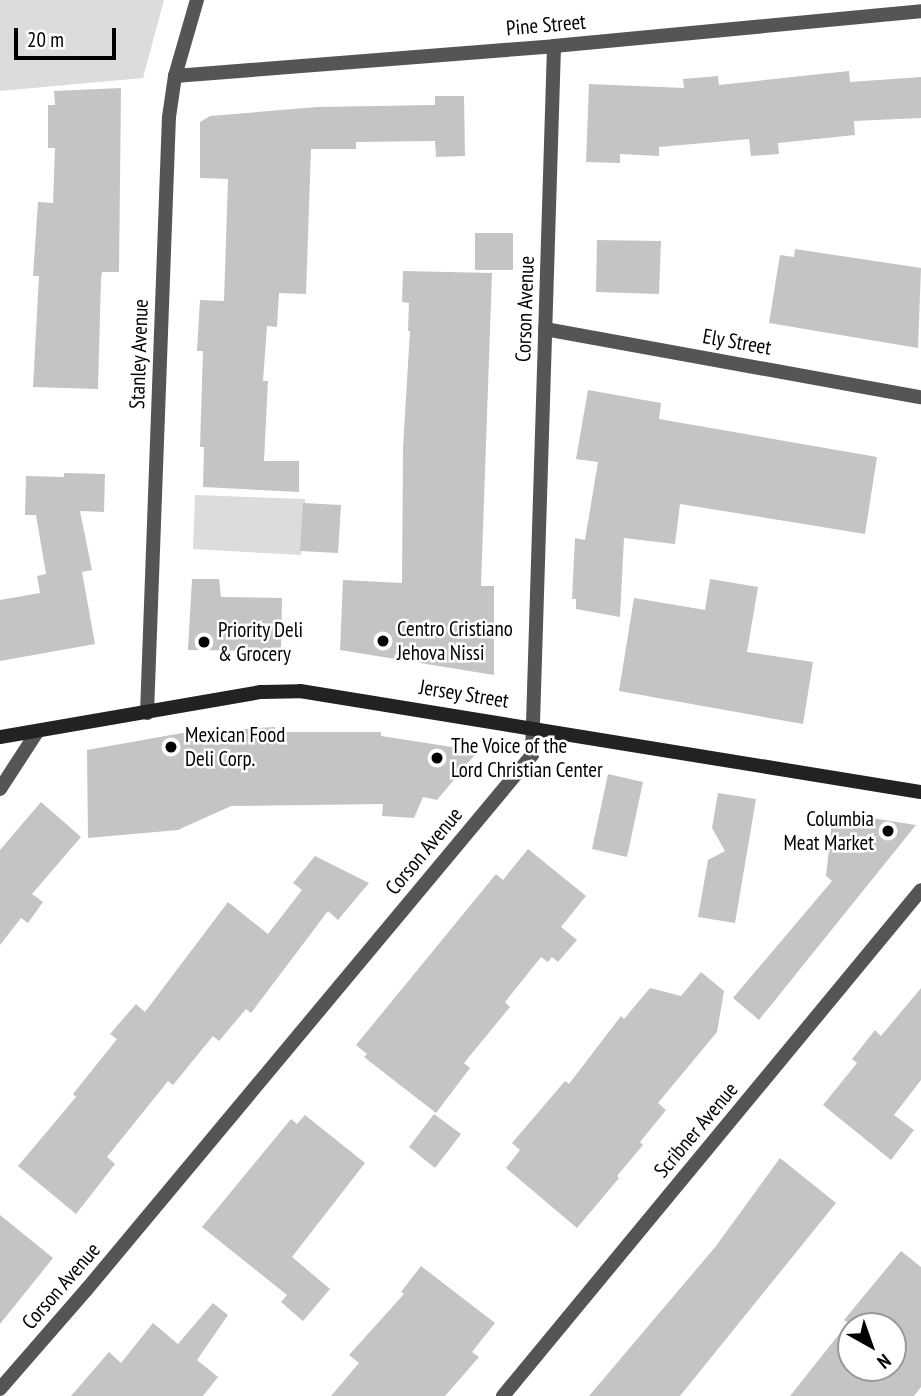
<!DOCTYPE html>
<style>
body{margin:0}
#map{position:relative;width:921px;height:1396px;overflow:hidden;background:#fff;font-family:"PT Sans Narrow",sans-serif}
div>[style]{position:absolute}
.green>*{inset:0;background:#dcdcdc}
.building>*{inset:0;background:#c4c4c4}
.street>*{height:14px;margin:-7px;padding:0 7px;transform-origin:7px;border-radius:7px;background:#555}
.secondary>*{height:14px;margin:-7px;padding:0 7px;transform-origin:7px;border-radius:7px;background:#222}
.dots>*{width:19px;height:19px;translate:-50% -50%;box-sizing:border-box;border:4px solid #fff;border-radius:50%}
span{translate:-50% -50%;white-space:nowrap;text-align:center;line-height:1.15;-webkit-text-stroke:5px #fff;paint-order:stroke}
.street-label{font-size:21px;color:#000}
.poi-label{font-size:21px;color:#000}
.left{translate:0 -50%;text-align:left}
.right{translate:-100% -50%;text-align:right}
.north{position:absolute;left:837px;top:1312px;width:70px;height:70px;box-sizing:border-box;background:#fff;border:2px solid #999;border-radius:50%;rotate:140deg;font-size:19px;font-weight:700;line-height:28px;text-align:center;color:#000}
.north::after{content:'';display:block;margin:auto;width:24px;height:32px;background:#000;clip-path:polygon(50% 0,100% 100%,50% 72%,0 100%)}
.scale{position:absolute;left:14px;top:28px;width:102px;height:32px;box-sizing:border-box;border:4px solid #000;border-top:0;padding-left:9px;font-size:21px;line-height:24px;white-space:nowrap;color:#000;-webkit-text-stroke:5px #fff;paint-order:stroke}
</style>
<div id="map">
<div class="green">
<div style="clip-path:polygon(0 0,164px 0,143px 78px,0 91px)"></div>
<div style="clip-path:polygon(195px 495px,305px 499px,301px 555px,193px 549px)"></div>
</div>
<div class="building">
<div style="clip-path:polygon(849px 71px,850px 82px,921px 77px,921px 118px,854px 121px,855px 135px,778px 143px,779px 154px,751px 156px,749px 139px,659px 147px,659px 156px,620px 154px,620px 163px,586px 162px,589px 84px,684px 88px,683px 79px,718px 76px,719px 85px)"></div>
<div style="clip-path:polygon(121px 88px,119px 272px,102px 272px,101px 279px,98px 389px,33px 387px,39px 276px,33px 276px,38px 202px,53px 203px,55px 148px,48px 148px,48px 105px,55px 105px,54px 91px)"></div>
<div style="clip-path:polygon(435px 96px,464px 96px,465px 156px,436px 157px,435px 141px,356px 142px,356px 149px,311px 149px,306px 294px,279px 293px,277px 327px,267px 326px,263px 381px,268px 381px,264px 461px,299px 461px,299px 492px,203px 487px,204px 447px,200px 447px,203px 351px,197px 351px,200px 300px,224px 301px,228px 179px,200px 178px,200px 122px,210px 116px,317px 107px,435px 105px)"></div>
<div style="clip-path:polygon(475px 233px,513px 233px,513px 270px,475px 270px)"></div>
<div style="clip-path:polygon(597px 240px,661px 241px,659px 294px,596px 292px)"></div>
<div style="clip-path:polygon(795px 249px,921px 268px,918px 348px,769px 323px,780px 255px,794px 257px)"></div>
<div style="clip-path:polygon(403px 271px,492px 273px,481px 586px,494px 586px,494px 675px,340px 650px,343px 580px,402px 583px,403px 448px,410px 331px,408px 331px,409px 303px,402px 302px)"></div>
<div style="clip-path:polygon(588px 390px,661px 403px,659px 419px,877px 457px,865px 534px,680px 504px,675px 544px,624px 538px,620px 617px,576px 609px,576px 599px,572px 599px,575px 538px,585px 540px,598px 462px,576px 459px)"></div>
<div style="clip-path:polygon(64px 473px,105px 474px,104px 512px,80px 511px,92px 570px,82px 572px,95px 644px,0 661px,0 600px,40px 593px,37px 576px,46px 574px,36px 515px,25px 515px,26px 476px,64px 477px)"></div>
<div style="clip-path:polygon(303px 503px,341px 505px,338px 553px,300px 551px)"></div>
<div style="clip-path:polygon(192px 579px,219px 579px,221px 597px,282px 598px,281px 651px,188px 650px)"></div>
<div style="clip-path:polygon(710px 579px,758px 587px,747px 652px,813px 662px,803px 724px,619px 691px,634px 598px,705px 610px)"></div>
<div style="clip-path:polygon(275px 727px,275px 732px,381px 732px,381px 736px,478px 751px,437px 800px,423px 797px,414px 818px,382px 816px,383px 804px,231px 806px,178px 830px,88px 838px,87px 750px,182px 733px)"></div>
<div style="clip-path:polygon(608px 774px,643px 782px,627px 857px,592px 849px)"></div>
<div style="clip-path:polygon(718px 793px,756px 799px,735px 923px,698px 917px,708px 860px,725px 851px,712px 828px)"></div>
<div style="clip-path:polygon(41px 802px,81px 837px,32px 894px,43px 902px,28px 923px,21px 918px,0 945px,0 850px)"></div>
<div style="clip-path:polygon(833px 812px,916px 825px,759px 1020px,733px 998px,832px 881px,826px 876px)"></div>
<div style="clip-path:polygon(528px 849px,586px 896px,561px 927px,577px 940px,558px 962px,552px 957px,548px 962px,541px 957px,505px 1002px,510px 1007px,464px 1063px,470px 1068px,436px 1113px,364px 1057px,367px 1054px,356px 1045px,496px 874px,503px 880px)"></div>
<div style="clip-path:polygon(315px 856px,369px 883px,338px 920px,328px 911px,251px 1013px,246px 1009px,219px 1041px,213px 1036px,173px 1085px,168px 1081px,107px 1157px,115px 1164px,76px 1214px,18px 1166px,76px 1097px,73px 1094px,117px 1039px,110px 1034px,136px 1004px,145px 1012px,228px 902px,268px 934px,302px 890px,293px 883px)"></div>
<div style="clip-path:polygon(701px 972px,724px 991px,717px 1032px,658px 1103px,666px 1110px,640px 1142px,643px 1145px,617px 1176px,619px 1178px,577px 1228px,506px 1168px,520px 1150px,512px 1143px,565px 1081px,569px 1084px,621px 1016px,624px 1019px,650px 988px,681px 996px)"></div>
<div style="clip-path:polygon(921px 988px,921px 1080px,894px 1115px,914px 1130px,891px 1160px,823px 1105px,857px 1063px,852px 1059px,875px 1030px,881px 1036px)"></div>
<div style="clip-path:polygon(434px 1114px,461px 1134px,435px 1168px,409px 1147px)"></div>
<div style="clip-path:polygon(305px 1115px,365px 1163px,292px 1257px,330px 1289px,303px 1321px,281px 1302px,287px 1295px,202px 1227px,291px 1119px,297px 1124px)"></div>
<div style="clip-path:polygon(780px 1158px,836px 1203px,680px 1396px,589px 1396px,716px 1246px)"></div>
<div style="clip-path:polygon(0 1215px,53px 1258px,0 1324px)"></div>
<div style="clip-path:polygon(evenodd,901px 1251px,921px 1267px,921px 1387px,914px 1396px,790px 1396px,848px 1323px,844px 1320px,901px 1251px,851px 1326px,893px 1326px,893px 1368px,851px 1368px,851px 1326px)"></div>
<div style="clip-path:polygon(421px 1266px,495px 1323px,472px 1352px,479px 1357px,445px 1396px,331px 1396px,359px 1363px,349px 1355px,404px 1294px,401px 1292px)"></div>
<div style="clip-path:polygon(213px 1303px,228px 1315px,197px 1360px,218px 1377px,203px 1396px,71px 1396px,109px 1352px,121px 1363px,153px 1323px,178px 1344px)"></div>
</div>
<div class="street">
<div style="left:175px;top:76px;width:380px;rotate:-4.5deg"></div>
<div style="left:554px;top:46px;width:369px;rotate:-5.4deg"></div>
<div style="left:545px;top:329px;width:382px;rotate:10.3deg"></div>
<div style="left:147px;top:713px;width:596px;rotate:-87.89deg"></div>
<div style="left:169px;top:117px;width:41px;rotate:-81.7deg"></div>
<div style="left:175px;top:76px;width:79px;rotate:-73.9deg"></div>
<div style="left:0;top:789px;width:68px;rotate:-57deg"></div>
<div style="left:0;top:1389px;width:133px;rotate:-49deg"></div>
<div style="left:87px;top:1289px;width:695px;rotate:-50.19deg"></div>
<div style="left:532px;top:755px;width:709px;rotate:-88.22deg"></div>
<div style="left:503px;top:1396px;width:656px;rotate:-50.44deg"></div>
</div>
<div class="secondary">
<div style="left:0;top:737px;width:265px;rotate:-9.8deg"></div>
<div style="left:261px;top:692px;width:39px;rotate:-1deg"></div>
<div style="left:300px;top:691px;width:629px;rotate:9.24deg"></div>
</div>
<div class="dots">
<div style="left:383px;top:641px;background:#000"></div>
<div style="left:204px;top:642px;background:#000"></div>
<div style="left:171px;top:747px;background:#000"></div>
<div style="left:437px;top:758px;background:#000"></div>
<div style="left:888px;top:831px;background:#000"></div>
</div>
<div class="street-label">
<span style="left:546px;top:25px;rotate:-5deg">Pine Street</span>
<span style="left:525px;top:309px;rotate:-88deg">Corson Avenue</span>
<span style="left:737px;top:342px;rotate:10deg">Ely Street</span>
<span style="left:139px;top:354px;rotate:-88deg">Stanley Avenue</span>
<span style="left:464px;top:694px;rotate:9deg">Jersey Street</span>
<span style="left:424px;top:851px;rotate:-50deg">Corson Avenue</span>
<span style="left:696px;top:1130px;rotate:-50deg">Scribner Avenue</span>
<span style="left:61px;top:1286px;rotate:-49deg">Corson Avenue</span>
</div>
<div class="poi-label">
<span class="left" style="left:397px;top:641px">Centro Cristiano<br>Jehova Nissi</span>
<span class="left" style="left:218px;top:642px">Priority Deli<br>&amp; Grocery</span>
<span class="left" style="left:185px;top:747px">Mexican Food<br>Deli Corp.</span>
<span class="left" style="left:451px;top:758px">The Voice of the<br>Lord Christian Center</span>
<span class="right" style="left:874px;top:831px">Columbia<br>Meat Market</span>
</div>
<div class="north">N</div>
<div class="scale">20 m</div>
</div>
